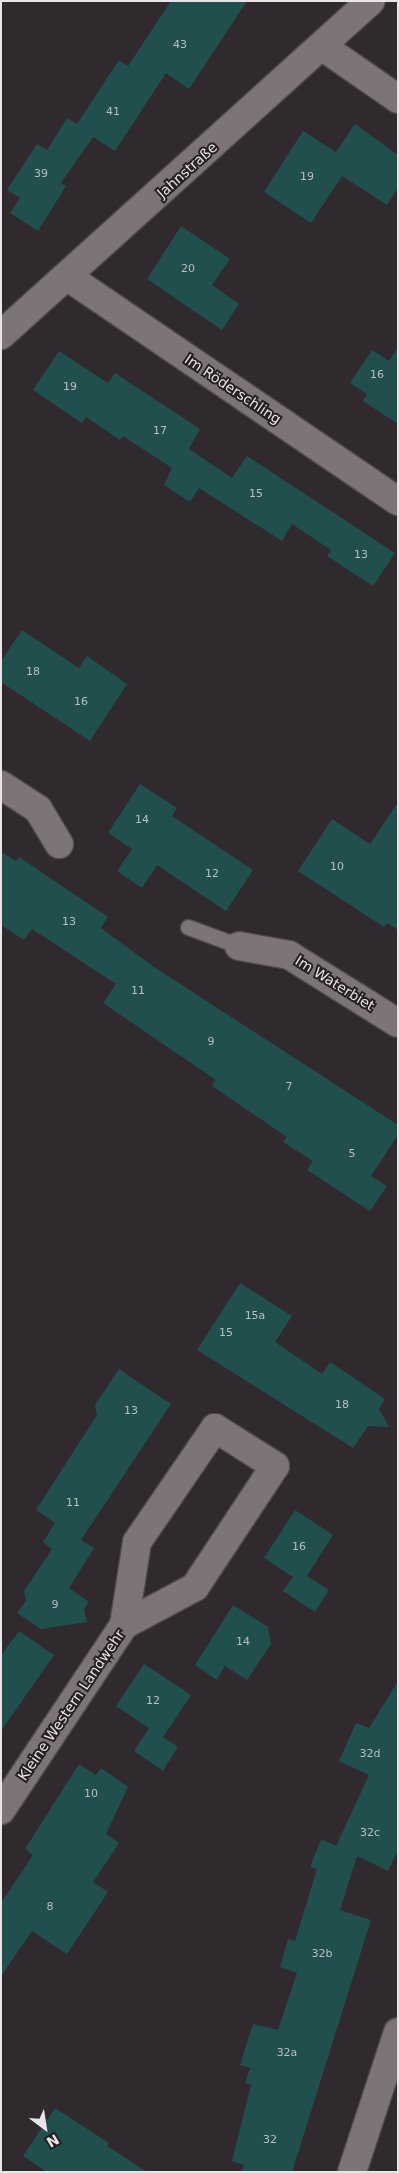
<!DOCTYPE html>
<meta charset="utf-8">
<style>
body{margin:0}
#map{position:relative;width:399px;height:2173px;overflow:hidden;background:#302a2e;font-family:"DejaVu Sans",sans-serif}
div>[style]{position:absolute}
.building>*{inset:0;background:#204f4e}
.roads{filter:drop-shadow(1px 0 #4e494c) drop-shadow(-1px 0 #4e494c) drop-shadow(0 1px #4e494c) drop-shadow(0 -1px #4e494c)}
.lane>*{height:15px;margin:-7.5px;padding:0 7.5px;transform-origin:7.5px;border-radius:7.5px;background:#7c7479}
.street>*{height:28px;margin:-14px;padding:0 14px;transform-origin:14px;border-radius:14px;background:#7c7479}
span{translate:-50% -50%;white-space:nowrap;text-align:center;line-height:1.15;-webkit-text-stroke:4px #262024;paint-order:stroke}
.number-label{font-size:11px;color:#b7bfc1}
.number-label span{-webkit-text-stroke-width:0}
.street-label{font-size:14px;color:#e9e4e7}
.frame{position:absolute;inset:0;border:2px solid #e9e4e7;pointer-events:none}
.north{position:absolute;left:20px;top:2103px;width:50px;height:50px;-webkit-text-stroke:4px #262024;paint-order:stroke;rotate:149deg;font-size:14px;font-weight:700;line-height:20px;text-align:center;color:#e9e4e7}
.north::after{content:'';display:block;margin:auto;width:18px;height:22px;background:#e9e4e7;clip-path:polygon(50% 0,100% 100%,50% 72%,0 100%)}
</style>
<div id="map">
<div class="building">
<div style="clip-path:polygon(171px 1px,247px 1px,189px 89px,166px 73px,115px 151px,93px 137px,61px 183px,66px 186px,38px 231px,10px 213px,20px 198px,7px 190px,37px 144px,47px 150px,67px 118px,77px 124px,119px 60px,128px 66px)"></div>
<div style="clip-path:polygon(355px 124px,398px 155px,398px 188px,387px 205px,342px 176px,311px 223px,264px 192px,303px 131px,336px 152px)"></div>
<div style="clip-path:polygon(181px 226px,230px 259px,212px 285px,239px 304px,222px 330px,147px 279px)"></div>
<div style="clip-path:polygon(398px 347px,398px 424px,363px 401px,367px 394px,350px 383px,372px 350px,389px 361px)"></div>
<div style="clip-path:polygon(59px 351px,108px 383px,115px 373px,200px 429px,189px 449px,232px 478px,247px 456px,395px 553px,373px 586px,327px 556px,331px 550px,292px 524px,282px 541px,199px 488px,190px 502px,164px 485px,172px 468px,123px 436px,120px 440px,86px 417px,82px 423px,33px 390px)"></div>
<div style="clip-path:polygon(22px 630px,79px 668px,87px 656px,127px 684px,90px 741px,1px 682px,1px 661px)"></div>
<div style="clip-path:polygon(140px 784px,177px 808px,172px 816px,253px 870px,226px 911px,157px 865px,142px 888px,117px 871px,132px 849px,108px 833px)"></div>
<div style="clip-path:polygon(398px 802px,398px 930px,387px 923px,384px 927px,298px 871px,332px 819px,370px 844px)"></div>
<div style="clip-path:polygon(1px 852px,16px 861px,19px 857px,108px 917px,101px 928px,154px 967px,398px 1125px,398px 1135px,371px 1176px,387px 1186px,370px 1211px,307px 1170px,313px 1161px,283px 1142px,287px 1137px,212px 1086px,216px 1080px,103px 1003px,116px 984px,32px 929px,24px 940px,1px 925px)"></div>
<div style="clip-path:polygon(240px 1283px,292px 1316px,275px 1342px,322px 1374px,330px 1362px,385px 1399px,379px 1409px,389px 1427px,368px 1426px,353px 1448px,197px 1350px)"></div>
<div style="clip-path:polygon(119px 1369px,171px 1404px,81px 1540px,94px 1548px,69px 1588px,89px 1602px,84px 1609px,87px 1622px,41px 1629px,17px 1613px,26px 1601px,24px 1591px,52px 1549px,43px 1542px,55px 1523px,36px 1510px,97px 1415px,95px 1405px)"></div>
<div style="clip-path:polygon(295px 1510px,333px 1535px,307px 1576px,329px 1590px,315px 1612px,283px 1591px,293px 1577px,264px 1558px)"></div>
<div style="clip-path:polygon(233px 1605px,268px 1627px,271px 1644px,247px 1680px,225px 1666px,217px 1680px,195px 1665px)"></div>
<div style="clip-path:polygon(19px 1631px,54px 1655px,1px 1731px,1px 1655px)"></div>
<div style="clip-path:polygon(144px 1664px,191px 1695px,163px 1737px,178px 1747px,163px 1771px,134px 1751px,149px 1728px,116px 1706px)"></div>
<div style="clip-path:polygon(398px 1681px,398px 1850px,388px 1871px,357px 1856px,340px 1910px,371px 1920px,292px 2172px,241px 2172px,244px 2165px,232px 2161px,251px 2085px,245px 2083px,250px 2068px,240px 2065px,253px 2024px,278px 2030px,297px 1973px,280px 1967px,288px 1939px,295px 1941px,317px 1869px,310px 1867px,321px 1839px,336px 1846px,369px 1775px,339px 1761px,356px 1723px,369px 1728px)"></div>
<div style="clip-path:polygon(79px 1764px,96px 1775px,101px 1768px,128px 1787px,106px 1834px,119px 1843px,93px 1882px,108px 1892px,67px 1954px,32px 1931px,1px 1976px,1px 1903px,33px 1855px,25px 1849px)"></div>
<div style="clip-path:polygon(55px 2108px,109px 2143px,107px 2146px,147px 2172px,47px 2172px,23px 2156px)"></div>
</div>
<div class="roads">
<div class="lane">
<div style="left:188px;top:927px;width:54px;rotate:20.4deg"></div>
</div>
<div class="street">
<div style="left:323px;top:47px;width:91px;rotate:34.7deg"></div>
<div style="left:68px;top:277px;width:399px;rotate:34.2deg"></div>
<div style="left:1px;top:335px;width:498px;rotate:-42.1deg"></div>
<div style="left:1px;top:785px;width:44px;rotate:33deg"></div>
<div style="left:38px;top:809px;width:41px;rotate:59deg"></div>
<div style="left:239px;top:946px;width:51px;rotate:10.2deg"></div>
<div style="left:289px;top:955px;width:128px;rotate:32deg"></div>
<div style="left:1px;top:1810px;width:222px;rotate:-56.4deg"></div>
<div style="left:124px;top:1625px;width:84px;rotate:-81.1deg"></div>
<div style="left:137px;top:1542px;width:138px;rotate:-55.6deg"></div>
<div style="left:215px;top:1428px;width:71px;rotate:32.3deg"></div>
<div style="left:275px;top:1466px;width:145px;rotate:123.5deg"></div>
<div style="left:195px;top:1587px;width:81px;rotate:151.8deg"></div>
<div style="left:352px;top:2172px;width:147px;rotate:-71.8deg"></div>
</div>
</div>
<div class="number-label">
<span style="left:180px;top:45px">43</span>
<span style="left:113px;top:112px">41</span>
<span style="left:41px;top:174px">39</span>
<span style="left:307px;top:177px">19</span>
<span style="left:188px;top:269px">20</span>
<span style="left:377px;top:375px">16</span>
<span style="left:70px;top:387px">19</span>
<span style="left:160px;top:431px">17</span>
<span style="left:256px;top:494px">15</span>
<span style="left:361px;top:555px">13</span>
<span style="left:33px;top:672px">18</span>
<span style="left:81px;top:702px">16</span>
<span style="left:142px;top:820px">14</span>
<span style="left:337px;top:867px">10</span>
<span style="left:212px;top:874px">12</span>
<span style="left:69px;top:922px">13</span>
<span style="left:138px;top:991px">11</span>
<span style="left:211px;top:1042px">9</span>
<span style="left:289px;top:1087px">7</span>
<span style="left:352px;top:1154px">5</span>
<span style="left:255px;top:1316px">15a</span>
<span style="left:226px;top:1333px">15</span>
<span style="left:342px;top:1405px">18</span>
<span style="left:131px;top:1411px">13</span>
<span style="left:73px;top:1503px">11</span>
<span style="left:299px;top:1547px">16</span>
<span style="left:55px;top:1605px">9</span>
<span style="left:243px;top:1642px">14</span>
<span style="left:153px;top:1701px">12</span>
<span style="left:370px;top:1754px">32d</span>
<span style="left:91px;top:1794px">10</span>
<span style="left:370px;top:1833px">32c</span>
<span style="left:50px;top:1907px">8</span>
<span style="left:322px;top:1954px">32b</span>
<span style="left:287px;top:2053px">32a</span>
<span style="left:270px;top:2140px">32</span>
</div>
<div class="street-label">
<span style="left:187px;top:170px;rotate:-42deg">Jahnstraße</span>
<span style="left:233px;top:389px;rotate:34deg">Im Röderschling</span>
<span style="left:335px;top:983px;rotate:32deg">Im Waterbiet</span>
<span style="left:71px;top:1705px;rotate:-56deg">Kleine Western Landwehr</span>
</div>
<div class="frame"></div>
<div class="north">N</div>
</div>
